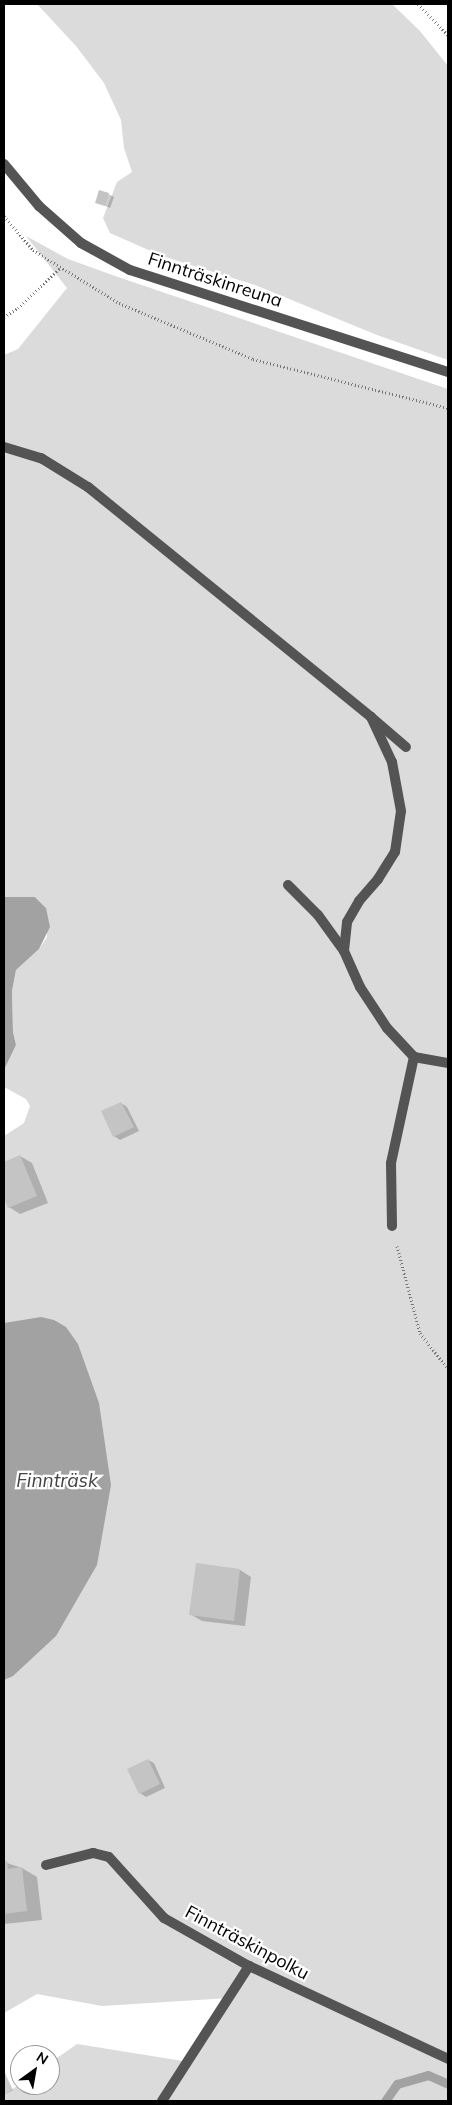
<!DOCTYPE html>
<meta charset="utf-8">
<style>
body{margin:0}
#map{position:relative;width:452px;height:2105px;overflow:hidden;background:#fff;font-family:Mulish,sans-serif}
div>[style]{position:absolute}
.green>*{inset:0;background:#dbdbdb}
.water>*{inset:0;background:#a2a2a2}
.shadow>*{inset:0;background:#0003}
.stream>*{height:9px;margin:-4.5px;padding:0 4.5px;transform-origin:4.5px;border-radius:4.5px;background:#a2a2a2}
.building>*{inset:0;background:#c4c4c4}
.path>*{height:3px;margin-top:-1.5px;transform-origin:0;background:repeating-linear-gradient(90deg,#767676 0 1px,transparent 0 3.5px)}
.service>*{height:10px;margin:-5px;padding:0 5px;transform-origin:5px;border-radius:5px;background:#545454}
.minor>*{height:10px;margin:-5px;padding:0 5px;transform-origin:5px;border-radius:5px;background:#545454}
span{translate:-50% -50%;white-space:nowrap;text-align:center;line-height:1.15;-webkit-text-stroke:4.5px #fff;paint-order:stroke}
.street-label{font-size:18px;color:#000}
.water-label{font-size:19px;color:#434343;font-style:italic}
.frame{position:absolute;inset:0;border:5px solid #000;pointer-events:none}
.north{position:absolute;left:10px;top:2045px;width:50px;height:50px;box-sizing:border-box;background:#fff;border:1px solid #999;border-radius:50%;rotate:32deg;font-size:14px;font-weight:700;line-height:20px;text-align:center;color:#000}
.north::after{content:'';display:block;margin:auto;width:18px;height:22px;background:#000;clip-path:polygon(50% 0,100% 100%,50% 72%,0 100%)}
</style>
<div id="map">
<div class="green">
<div style="clip-path:polygon(37px 4px,392px 4px,420px 31px,448px 66px,448px 360px,377px 335px,255px 285px,162px 256px,110px 233px,103px 218px,117px 182px,132px 172px,124px 148px,121px 120px,104px 83px,76px 46px)"></div>
<div style="clip-path:polygon(26px 236px,68px 259px,118px 277px,448px 389px,448px 2101px,4px 2101px,4px 2095px,20px 2084px,50px 2085px,50px 2063px,77px 2044px,189px 2062px,229px 1998px,102px 2006px,37px 1994px,4px 2013px,4px 1136px,24px 1123px,30px 1106px,26px 1099px,4px 1087px,4px 1070px,16px 1045px,13px 1032px,12px 991px,16px 970px,39px 949px,47px 937px,46px 908px,35px 897px,4px 897px,4px 355px,18px 349px,67px 288px)"></div>
</div>
<div class="water">
<div style="clip-path:polygon(4px 897px,35px 897px,46px 908px,50px 927px,39px 949px,16px 970px,12px 991px,13px 1032px,16px 1045px,4px 1070px)"></div>
<div style="clip-path:polygon(41px 1317px,54px 1320px,66px 1327px,78px 1344px,99px 1403px,111px 1485px,97px 1565px,56px 1636px,13px 1676px,4px 1680px,4px 1323px)"></div>
</div>
<div class="shadow">
<div style="clip-path:polygon(108px 194px,114px 197px,110px 208px,96px 202px)"></div>
<div style="clip-path:polygon(121px 1103px,127px 1107px,139px 1131px,120px 1140px,114px 1136px)"></div>
<div style="clip-path:polygon(20px 1156px,32px 1163px,48px 1203px,20px 1214px,9px 1207px,4px 1195px,4px 1163px)"></div>
<div style="clip-path:polygon(240px 1570px,251px 1577px,245px 1626px,202px 1621px,190px 1614px)"></div>
<div style="clip-path:polygon(148px 1760px,154px 1763px,165px 1788px,146px 1797px,140px 1793px)"></div>
<div style="clip-path:polygon(4px 1862px,22px 1868px,37px 1877px,42px 1920px,4px 1924px)"></div>
<div style="clip-path:polygon(4px 2071px,13px 2090px,4px 2095px)"></div>
</div>
<div class="stream">
<div style="left:385px;top:2101px;width:21px;rotate:-55deg"></div>
<div style="left:397px;top:2084px;width:32px;rotate:-16deg"></div>
<div style="left:428px;top:2075px;width:22px;rotate:24deg"></div>
</div>
<div class="building">
<div style="clip-path:polygon(99px 190px,109px 193px,105px 206px,95px 203px)"></div>
<div style="clip-path:polygon(121px 1102px,134px 1127px,113px 1137px,101px 1111px)"></div>
<div style="clip-path:polygon(20px 1155px,37px 1196px,8px 1208px,4px 1198px,4px 1162px)"></div>
<div style="clip-path:polygon(196px 1563px,240px 1569px,234px 1621px,189px 1615px)"></div>
<div style="clip-path:polygon(148px 1759px,160px 1784px,139px 1794px,127px 1769px)"></div>
<div style="clip-path:polygon(4px 1861px,7px 1861px,8px 1869px,22px 1867px,27px 1911px,4px 1914px)"></div>
</div>
<div class="path">
<div style="left:418px;top:4px;width:43px;rotate:45.9deg"></div>
<div style="left:4px;top:216px;width:45px;rotate:49.5deg"></div>
<div style="left:33px;top:250px;width:101px;rotate:31.6deg"></div>
<div style="left:119px;top:303px;width:145px;rotate:22.7deg"></div>
<div style="left:253px;top:359px;width:201px;rotate:14.1deg"></div>
<div style="left:4px;top:317px;width:17px;rotate:-33deg"></div>
<div style="left:18px;top:308px;width:58px;rotate:-43.6deg"></div>
<div style="left:397px;top:1246px;width:90px;rotate:75.2deg"></div>
<div style="left:420px;top:1333px;width:46px;rotate:52.1deg"></div>
</div>
<div class="service">
<div style="left:4px;top:447px;width:39px;rotate:17deg"></div>
<div style="left:41px;top:458px;width:55px;rotate:31.7deg"></div>
<div style="left:88px;top:487px;width:365px;rotate:39.1deg"></div>
<div style="left:288px;top:885px;width:42px;rotate:45deg"></div>
<div style="left:318px;top:915px;width:44px;rotate:54.2deg"></div>
<div style="left:344px;top:951px;width:39px;rotate:66deg"></div>
<div style="left:360px;top:987px;width:49px;rotate:56.6deg"></div>
<div style="left:387px;top:1028px;width:40px;rotate:47deg"></div>
<div style="left:414px;top:1057px;width:35px;rotate:10deg"></div>
<div style="left:344px;top:951px;width:29px;rotate:-84deg"></div>
<div style="left:347px;top:922px;width:24px;rotate:-60deg"></div>
<div style="left:359px;top:901px;width:29px;rotate:-49deg"></div>
<div style="left:378px;top:879px;width:32px;rotate:-58deg"></div>
<div style="left:395px;top:852px;width:41px;rotate:-81.7deg"></div>
<div style="left:401px;top:811px;width:50px;rotate:-100.4deg"></div>
<div style="left:392px;top:762px;width:50px;rotate:-115deg"></div>
<div style="left:371px;top:717px;width:46px;rotate:40.6deg"></div>
<div style="left:392px;top:1226px;width:63px;rotate:-90.9deg"></div>
<div style="left:391px;top:1163px;width:108px;rotate:-77.8deg"></div>
<div style="left:162px;top:2101px;width:161px;rotate:-57.2deg"></div>
</div>
<div class="minor">
<div style="left:4px;top:164px;width:55px;rotate:50.2deg"></div>
<div style="left:39px;top:206px;width:56px;rotate:41.4deg"></div>
<div style="left:81px;top:243px;width:56px;rotate:28.9deg"></div>
<div style="left:130px;top:270px;width:334px;rotate:17.8deg"></div>
<div style="left:46px;top:1865px;width:49px;rotate:-14.3deg"></div>
<div style="left:93px;top:1853px;width:16px;rotate:14deg"></div>
<div style="left:109px;top:1857px;width:82px;rotate:48deg"></div>
<div style="left:164px;top:1918px;width:98px;rotate:29.5deg"></div>
<div style="left:249px;top:1966px;width:220px;rotate:25deg"></div>
</div>
<div class="street-label">
<span style="left:215px;top:280px;rotate:18deg">Finnträskinreuna</span>
<span style="left:247px;top:1943px;rotate:28deg">Finnträskinpolku</span>
</div>
<div class="water-label">
<span style="left:57px;top:1481px">Finnträsk</span>
</div>
<div class="frame"></div>
<div class="north">N</div>
</div>
